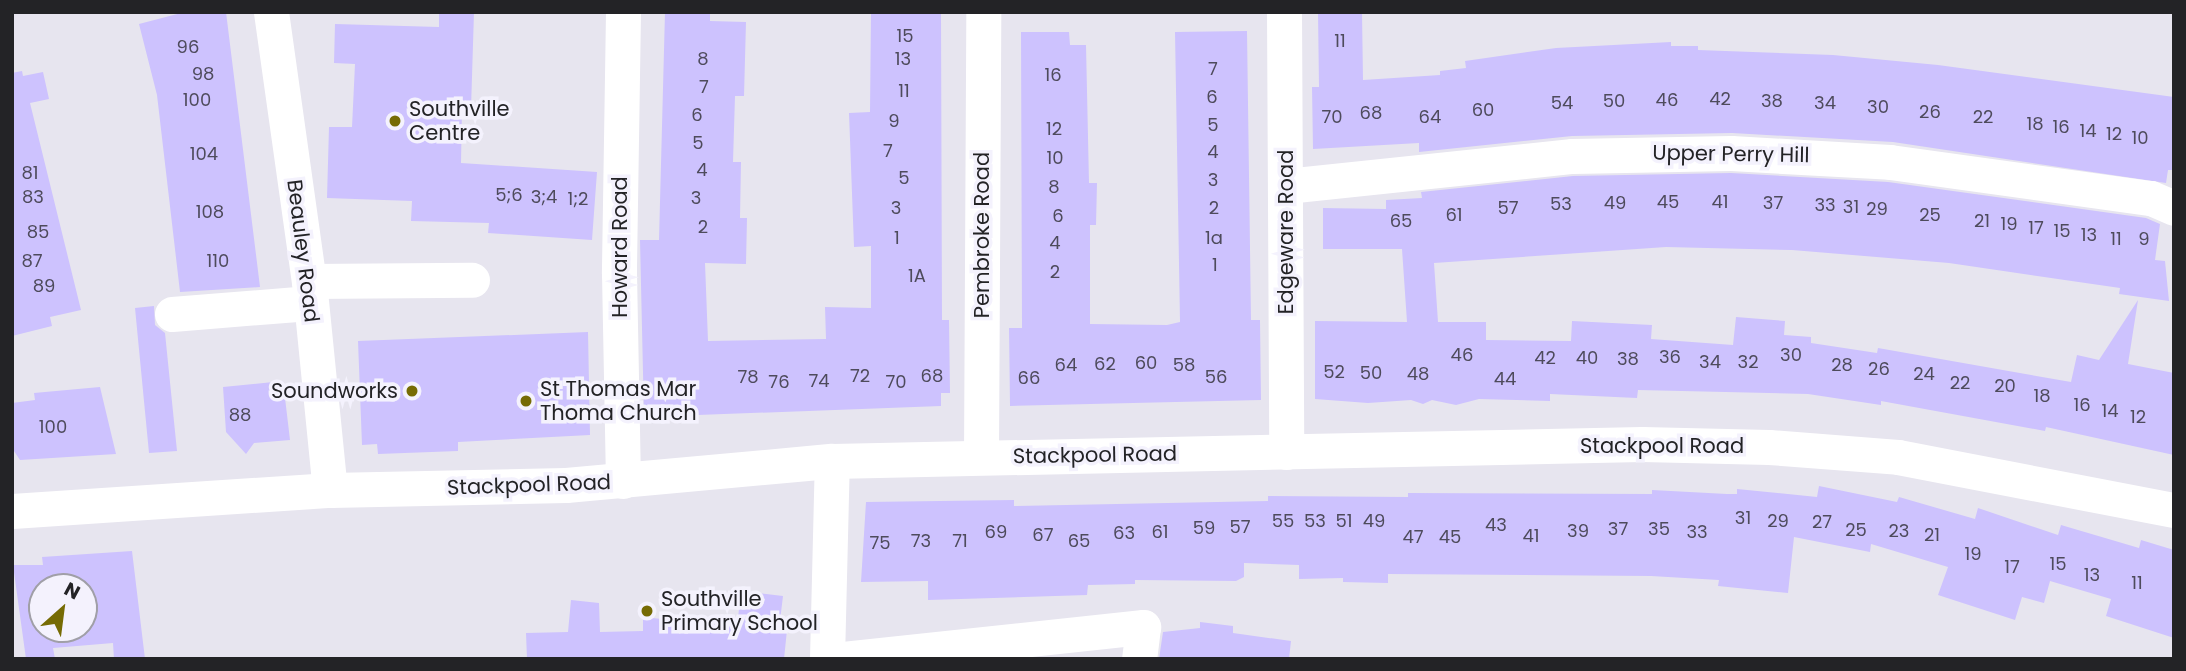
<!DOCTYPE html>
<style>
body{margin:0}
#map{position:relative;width:2186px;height:671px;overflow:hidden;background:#e7e5ef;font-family:Poppins,sans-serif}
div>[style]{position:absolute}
.building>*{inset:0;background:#cdc2fe}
.minor>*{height:35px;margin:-17.5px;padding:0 17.5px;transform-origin:17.5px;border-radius:17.5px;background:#fff}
.dots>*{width:19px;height:19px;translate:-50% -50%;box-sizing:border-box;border:4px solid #f4f2fd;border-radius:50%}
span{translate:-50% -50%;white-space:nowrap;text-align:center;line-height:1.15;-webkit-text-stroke:7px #f4f2fd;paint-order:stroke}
.number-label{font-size:18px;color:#4e4b5c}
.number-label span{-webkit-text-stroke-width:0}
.poi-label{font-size:21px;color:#232326}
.left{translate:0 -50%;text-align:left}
.right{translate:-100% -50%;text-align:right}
.street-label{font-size:21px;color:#232326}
.frame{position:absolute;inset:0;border:14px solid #232326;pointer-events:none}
.north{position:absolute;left:28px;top:573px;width:70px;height:70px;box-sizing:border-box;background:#f4f2fd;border:2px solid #a09fa7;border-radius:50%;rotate:28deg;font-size:19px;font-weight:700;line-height:28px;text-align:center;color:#232326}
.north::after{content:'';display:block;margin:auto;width:24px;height:32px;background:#766b04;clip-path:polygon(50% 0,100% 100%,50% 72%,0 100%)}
</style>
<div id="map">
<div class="building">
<div style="clip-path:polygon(185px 12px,226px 12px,260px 287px,180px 292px,157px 95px,139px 24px)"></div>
<div style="clip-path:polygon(439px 12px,474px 12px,471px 109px,462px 109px,461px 163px,597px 172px,592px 240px,488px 233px,489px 223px,411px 221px,412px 201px,327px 198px,329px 127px,352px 127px,355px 64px,334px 63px,335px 24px,439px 27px)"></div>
<div style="clip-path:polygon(665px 12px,710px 12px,710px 21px,746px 22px,744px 96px,735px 96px,733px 162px,741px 162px,740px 218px,747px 218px,746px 264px,705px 263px,708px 341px,826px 339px,825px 307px,871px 308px,871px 246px,854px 247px,849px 113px,870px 112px,871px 12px,941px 12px,942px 320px,949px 320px,950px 393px,941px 393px,941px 406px,644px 417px,640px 240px,659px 240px)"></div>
<div style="clip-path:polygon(1318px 12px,1362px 12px,1363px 80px,1440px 75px,1440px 71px,1466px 68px,1465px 61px,1556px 48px,1671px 42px,1671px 46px,1698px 46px,1698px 50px,1833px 55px,1938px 65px,2174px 97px,2174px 170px,2168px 170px,2166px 183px,1893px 142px,1732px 133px,1572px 136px,1419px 152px,1419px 143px,1313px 149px,1312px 87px,1319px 87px)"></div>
<div style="clip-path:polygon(1247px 31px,1251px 320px,1260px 320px,1261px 400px,1010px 406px,1009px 328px,1022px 328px,1021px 32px,1069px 32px,1070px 45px,1086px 45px,1089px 183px,1097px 183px,1096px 225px,1090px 225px,1090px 324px,1167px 325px,1180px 322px,1175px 32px)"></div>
<div style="clip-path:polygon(22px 71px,23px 76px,43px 72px,49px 99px,30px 103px,81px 310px,50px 317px,52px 326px,12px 336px,12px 73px)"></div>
<div style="clip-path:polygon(1731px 173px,1888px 182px,2146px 218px,2160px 224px,2155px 260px,2165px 261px,2169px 301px,2119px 294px,2120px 288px,1949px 263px,1792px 250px,1666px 247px,1434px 263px,1438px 322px,1486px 322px,1486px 340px,1571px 341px,1572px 321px,1652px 325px,1651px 339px,1733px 345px,1736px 317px,1785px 321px,1784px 335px,1811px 337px,1811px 343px,1877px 353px,1878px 348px,2071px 382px,2077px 355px,2099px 360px,2138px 300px,2128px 364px,2174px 373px,2174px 455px,2046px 427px,2045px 431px,1881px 401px,1881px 405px,1808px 394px,1638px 390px,1637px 398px,1550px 394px,1550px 401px,1479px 399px,1456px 405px,1432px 400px,1423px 404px,1411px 400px,1368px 403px,1315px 399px,1315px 321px,1407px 322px,1402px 249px,1323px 249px,1323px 208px,1386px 209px,1386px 200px,1422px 198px,1421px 192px,1573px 176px)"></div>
<div style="clip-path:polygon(154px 306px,155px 325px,165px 333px,177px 451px,149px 453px,135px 308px)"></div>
<div style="clip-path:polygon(588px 332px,590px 435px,458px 442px,458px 451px,378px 454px,377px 444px,362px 445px,358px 341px)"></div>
<div style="clip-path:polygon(283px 381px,290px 440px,254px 443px,246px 454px,226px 432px,223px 387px)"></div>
<div style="clip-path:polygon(100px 387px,116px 454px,20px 460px,12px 448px,12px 403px,35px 400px,34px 393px)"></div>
<div style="clip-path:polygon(1819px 486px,1897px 502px,1899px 497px,1975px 519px,1978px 508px,2058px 535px,2061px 525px,2139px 548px,2141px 540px,2174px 550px,2174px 638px,2106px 616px,2111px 599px,2050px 581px,2044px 603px,2022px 597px,2015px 620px,1938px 595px,1948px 567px,1871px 544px,1870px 552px,1794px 537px,1788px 593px,1718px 586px,1719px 580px,1651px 576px,1388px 574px,1388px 583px,1343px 582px,1343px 578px,1299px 579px,1299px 565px,1244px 563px,1244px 577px,1236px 581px,1135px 580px,1135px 584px,1088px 585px,1087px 595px,928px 600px,928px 581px,861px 582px,866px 502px,1014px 500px,1014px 506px,1268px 501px,1268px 496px,1408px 497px,1408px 493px,1652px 494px,1652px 490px,1727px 494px,1737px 494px,1737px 489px,1817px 497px)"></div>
<div style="clip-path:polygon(evenodd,132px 551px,145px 659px,114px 659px,113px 643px,53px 648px,55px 659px,26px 659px,13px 565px,43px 565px,42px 557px,132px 551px,42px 587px,84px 587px,84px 629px,42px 629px,42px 587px)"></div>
<div style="clip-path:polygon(741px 591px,783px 596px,779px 629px,787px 630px,784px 659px,527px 659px,526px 633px,568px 632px,571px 600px,599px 603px,600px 632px,643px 631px,643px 617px,737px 627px)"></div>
<div style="clip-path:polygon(1200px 622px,1233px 626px,1233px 633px,1291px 641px,1289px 659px,1159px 659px,1163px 632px,1200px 628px)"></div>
</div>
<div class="minor">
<div style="left:271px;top:12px;width:272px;rotate:82deg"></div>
<div style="left:309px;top:281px;width:210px;rotate:84.3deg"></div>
<div style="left:623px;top:12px;width:261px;rotate:90.9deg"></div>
<div style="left:619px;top:273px;width:208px;rotate:88.9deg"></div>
<div style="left:1284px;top:12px;width:440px;rotate:89.7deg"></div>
<div style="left:1286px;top:186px;width:288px;rotate:-6deg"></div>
<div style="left:1572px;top:156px;width:159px;rotate:-1.1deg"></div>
<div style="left:1731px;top:153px;width:159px;rotate:3.2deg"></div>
<div style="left:1890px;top:162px;width:263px;rotate:7.9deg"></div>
<div style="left:2151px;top:198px;width:25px;rotate:23deg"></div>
<div style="left:309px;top:281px;width:163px;rotate:-0.4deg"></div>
<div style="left:172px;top:314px;width:138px;rotate:-4.6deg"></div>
<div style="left:981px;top:457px;width:445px;rotate:-89.7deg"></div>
<div style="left:12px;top:511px;width:319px;rotate:-3.8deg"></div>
<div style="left:330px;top:490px;width:236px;rotate:-1.2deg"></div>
<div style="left:566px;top:485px;width:267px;rotate:-5.2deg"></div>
<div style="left:832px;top:461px;width:810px;rotate:-1.2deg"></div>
<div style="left:1642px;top:444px;width:127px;rotate:1.4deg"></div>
<div style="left:1769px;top:447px;width:129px;rotate:4.4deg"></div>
<div style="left:1898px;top:457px;width:281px;rotate:10.9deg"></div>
<div style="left:827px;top:659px;width:198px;rotate:-88.6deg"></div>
<div style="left:843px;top:659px;width:302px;rotate:-6.1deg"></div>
<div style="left:1143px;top:627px;width:32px;rotate:97deg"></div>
</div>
<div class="dots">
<div style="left:395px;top:121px;background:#766b04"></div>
<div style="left:412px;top:391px;background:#766b04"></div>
<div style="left:526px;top:401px;background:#766b04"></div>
<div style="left:647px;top:611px;background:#766b04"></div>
</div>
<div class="number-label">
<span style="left:905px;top:36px">15</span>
<span style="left:1340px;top:41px">11</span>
<span style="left:188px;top:47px">96</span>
<span style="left:703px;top:59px">8</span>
<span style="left:903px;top:59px">13</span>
<span style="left:1213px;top:69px">7</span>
<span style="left:203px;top:74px">98</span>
<span style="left:1053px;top:75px">16</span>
<span style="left:704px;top:87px">7</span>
<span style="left:904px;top:91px">11</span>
<span style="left:1212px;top:97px">6</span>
<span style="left:1720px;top:99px">42</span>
<span style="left:197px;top:100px">100</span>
<span style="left:1667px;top:100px">46</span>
<span style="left:1614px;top:101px">50</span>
<span style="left:1772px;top:101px">38</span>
<span style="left:1562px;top:103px">54</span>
<span style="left:1825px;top:103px">34</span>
<span style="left:1878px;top:107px">30</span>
<span style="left:1483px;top:110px">60</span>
<span style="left:1930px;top:112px">26</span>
<span style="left:1371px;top:113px">68</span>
<span style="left:697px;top:115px">6</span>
<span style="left:1332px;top:117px">70</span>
<span style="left:1430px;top:117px">64</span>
<span style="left:1983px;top:117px">22</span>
<span style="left:894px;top:121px">9</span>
<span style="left:2035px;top:124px">18</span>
<span style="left:1213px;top:125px">5</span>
<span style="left:2061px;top:127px">16</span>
<span style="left:1054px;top:129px">12</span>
<span style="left:2088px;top:131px">14</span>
<span style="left:2114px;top:134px">12</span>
<span style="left:2140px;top:138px">10</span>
<span style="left:698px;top:143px">5</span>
<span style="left:888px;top:151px">7</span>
<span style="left:1213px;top:152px">4</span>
<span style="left:204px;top:154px">104</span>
<span style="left:1055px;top:158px">10</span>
<span style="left:702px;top:170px">4</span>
<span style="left:30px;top:173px">81</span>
<span style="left:904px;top:178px">5</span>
<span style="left:1213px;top:180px">3</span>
<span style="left:1054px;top:187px">8</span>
<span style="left:509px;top:195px">5;6</span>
<span style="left:33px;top:197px">83</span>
<span style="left:544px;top:197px">3;4</span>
<span style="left:696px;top:198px">3</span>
<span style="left:578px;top:199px">1;2</span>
<span style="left:1668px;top:202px">45</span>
<span style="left:1720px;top:202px">41</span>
<span style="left:1615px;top:203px">49</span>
<span style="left:1773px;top:203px">37</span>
<span style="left:1561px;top:204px">53</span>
<span style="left:1825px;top:205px">33</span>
<span style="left:1851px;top:207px">31</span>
<span style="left:896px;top:208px">3</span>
<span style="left:1214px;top:208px">2</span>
<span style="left:1508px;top:208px">57</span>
<span style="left:1877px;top:209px">29</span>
<span style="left:210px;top:212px">108</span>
<span style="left:1454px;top:215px">61</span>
<span style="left:1930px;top:215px">25</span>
<span style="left:1058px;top:216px">6</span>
<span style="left:1401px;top:221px">65</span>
<span style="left:1982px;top:221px">21</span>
<span style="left:2009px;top:224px">19</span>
<span style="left:703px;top:227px">2</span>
<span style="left:2036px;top:228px">17</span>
<span style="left:2062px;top:231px">15</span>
<span style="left:38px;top:232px">85</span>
<span style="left:2089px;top:235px">13</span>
<span style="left:897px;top:238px">1</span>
<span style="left:1214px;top:238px">1a</span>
<span style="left:2116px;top:239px">11</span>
<span style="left:2144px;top:239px">9</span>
<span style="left:1055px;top:243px">4</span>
<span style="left:32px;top:261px">87</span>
<span style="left:218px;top:261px">110</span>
<span style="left:1215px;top:265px">1</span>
<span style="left:1055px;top:272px">2</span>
<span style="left:917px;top:276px">1A</span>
<span style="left:44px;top:286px">89</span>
<span style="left:1462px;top:355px">46</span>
<span style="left:1791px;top:355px">30</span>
<span style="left:1670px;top:357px">36</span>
<span style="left:1545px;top:358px">42</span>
<span style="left:1587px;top:358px">40</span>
<span style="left:1628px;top:359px">38</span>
<span style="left:1710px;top:362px">34</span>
<span style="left:1748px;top:362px">32</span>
<span style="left:1146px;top:363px">60</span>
<span style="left:1105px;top:364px">62</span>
<span style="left:1066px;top:365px">64</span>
<span style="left:1184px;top:365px">58</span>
<span style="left:1842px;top:365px">28</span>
<span style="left:1879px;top:369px">26</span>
<span style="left:1334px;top:372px">52</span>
<span style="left:1371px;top:373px">50</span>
<span style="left:1418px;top:374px">48</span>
<span style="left:1924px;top:374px">24</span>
<span style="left:860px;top:376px">72</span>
<span style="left:932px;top:376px">68</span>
<span style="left:748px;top:377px">78</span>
<span style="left:1216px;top:377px">56</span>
<span style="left:1029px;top:378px">66</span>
<span style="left:1505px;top:379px">44</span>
<span style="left:819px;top:381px">74</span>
<span style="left:779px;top:382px">76</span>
<span style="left:896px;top:382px">70</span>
<span style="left:1960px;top:383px">22</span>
<span style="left:2005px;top:386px">20</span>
<span style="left:2042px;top:396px">18</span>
<span style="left:2082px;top:405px">16</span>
<span style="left:2110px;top:411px">14</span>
<span style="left:240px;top:415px">88</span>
<span style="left:2138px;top:417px">12</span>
<span style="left:53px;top:427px">100</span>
<span style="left:1743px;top:518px">31</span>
<span style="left:1283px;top:521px">55</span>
<span style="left:1315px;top:521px">53</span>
<span style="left:1344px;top:521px">51</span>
<span style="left:1374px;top:521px">49</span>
<span style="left:1778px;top:521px">29</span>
<span style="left:1822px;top:522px">27</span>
<span style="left:1496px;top:525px">43</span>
<span style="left:1240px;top:527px">57</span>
<span style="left:1204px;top:528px">59</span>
<span style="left:1618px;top:529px">37</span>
<span style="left:1659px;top:529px">35</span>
<span style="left:1856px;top:530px">25</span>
<span style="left:1578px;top:531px">39</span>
<span style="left:1899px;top:531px">23</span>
<span style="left:996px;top:532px">69</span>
<span style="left:1160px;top:532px">61</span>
<span style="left:1697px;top:532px">33</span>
<span style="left:1124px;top:533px">63</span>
<span style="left:1043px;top:535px">67</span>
<span style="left:1932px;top:535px">21</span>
<span style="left:1531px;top:536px">41</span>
<span style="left:1413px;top:537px">47</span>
<span style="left:1450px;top:537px">45</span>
<span style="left:921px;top:541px">73</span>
<span style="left:960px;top:541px">71</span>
<span style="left:1079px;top:541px">65</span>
<span style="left:880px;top:543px">75</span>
<span style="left:1973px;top:554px">19</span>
<span style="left:2058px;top:564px">15</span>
<span style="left:2012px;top:567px">17</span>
<span style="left:2092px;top:575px">13</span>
<span style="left:2137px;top:583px">11</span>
</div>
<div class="poi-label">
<span class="left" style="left:409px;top:121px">Southville<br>Centre</span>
<span class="left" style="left:540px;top:401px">St Thomas Mar<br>Thoma Church</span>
<span class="right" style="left:398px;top:391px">Soundworks</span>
<span class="left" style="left:661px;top:611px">Southville<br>Primary School</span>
</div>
<div class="street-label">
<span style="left:1731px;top:154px;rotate:1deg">Upper Perry Hill</span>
<span style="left:1286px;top:232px;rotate:-90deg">Edgeware Road</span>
<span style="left:982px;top:235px;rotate:-90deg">Pembroke Road</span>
<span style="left:620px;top:247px;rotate:-90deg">Howard Road</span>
<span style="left:303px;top:251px;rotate:83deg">Beauley Road</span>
<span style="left:1662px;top:446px">Stackpool Road</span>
<span style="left:1095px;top:455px;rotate:-1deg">Stackpool Road</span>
<span style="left:529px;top:485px;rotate:-2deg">Stackpool Road</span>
</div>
<div class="frame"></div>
<div class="north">N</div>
</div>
